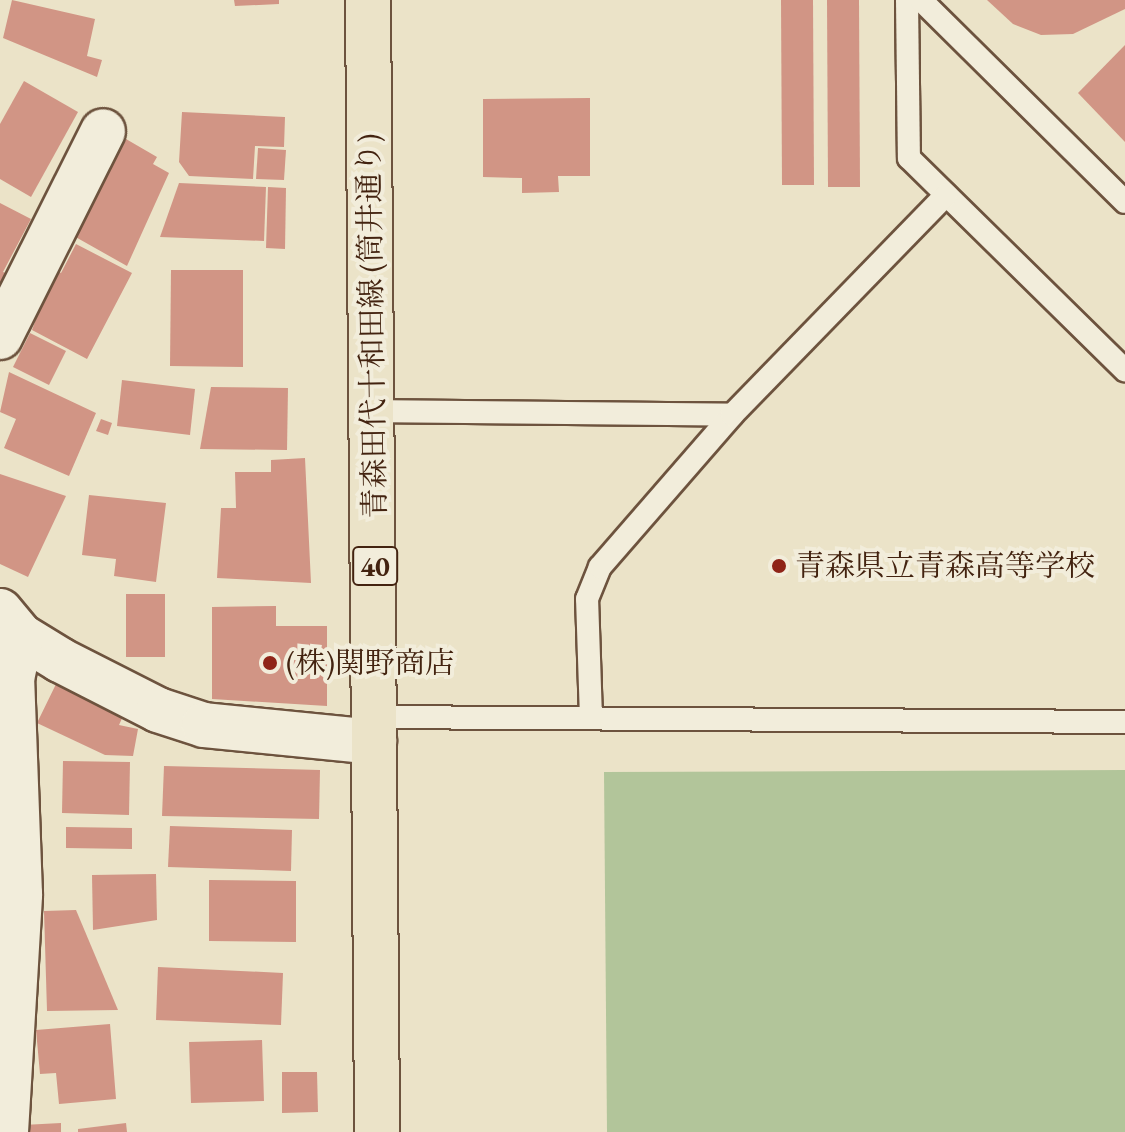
<!DOCTYPE html>
<meta charset="utf-8">
<style>
body{margin:0}
#map{position:relative;width:1125px;height:1132px;overflow:hidden;background:#ebe3c8;font-family:"EB Garamond","Noto Serif JP",serif}
div>[style]{position:absolute}
.green>*{inset:0;background:#b2c59a}
.building>*{inset:0;background:#d19585}
.roads{filter:drop-shadow(2px 0 #6d533e) drop-shadow(-2px 0 #6d533e) drop-shadow(0 2px #6d533e) drop-shadow(0 -2px #6d533e)}
.service>*{height:22px;margin:-11px;padding:0 11px;transform-origin:11px;border-radius:11px;background:#f2eddb}
.minor>*{height:44px;margin:-22px;padding:0 22px;transform-origin:22px;border-radius:22px;background:#f2eddb}
.primary>*{height:44px;margin:-22px;padding:0 22px;transform-origin:22px;border-radius:22px;background:#ebe3c8}
.dots>*{width:22px;height:22px;translate:-50% -50%;box-sizing:border-box;border:4px solid #f2eddb;border-radius:50%}
span{translate:-50% -50%;white-space:nowrap;text-align:center;line-height:1.15;-webkit-text-stroke:8px #f2eddb;paint-order:stroke}
.shield-label span{padding:2px 6px;background:#f2eddb;border:2px solid;border-radius:6px;-webkit-text-stroke-width:0}
.shield-label{font-size:28px;color:#432310;font-weight:700}
.street-label{font-size:30px;color:#432310}
.poi-label{font-size:30px;color:#432310}
.left{translate:0 -50%;text-align:left}
</style>
<div id="map">
<div class="green">
<div style="clip-path:polygon(1125px 770px,1125px 1132px,607px 1132px,604px 772px)"></div>
</div>
<div class="building">
<div style="clip-path:polygon(12px 0,95px 19px,87px 56px,102px 60px,97px 77px,3px 38px)"></div>
<div style="clip-path:polygon(234px 0,279px 0,279px 4px,235px 6px)"></div>
<div style="clip-path:polygon(781px 0,813px 0,814px 185px,782px 185px)"></div>
<div style="clip-path:polygon(827px 0,859px 0,860px 187px,828px 187px)"></div>
<div style="clip-path:polygon(987px 0,1125px 0,1125px 9px,1073px 34px,1041px 35px,1013px 24px)"></div>
<div style="clip-path:polygon(1125px 45px,1125px 142px,1078px 93px)"></div>
<div style="clip-path:polygon(24px 81px,78px 112px,31px 197px,0 179px,0 124px)"></div>
<div style="clip-path:polygon(590px 98px,590px 176px,558px 176px,559px 192px,522px 193px,522px 178px,483px 177px,483px 99px)"></div>
<div style="clip-path:polygon(182px 112px,285px 117px,284px 147px,255px 146px,253px 179px,189px 176px,179px 162px)"></div>
<div style="clip-path:polygon(126px 139px,157px 157px,153px 164px,169px 173px,127px 266px,72px 235px)"></div>
<div style="clip-path:polygon(258px 148px,286px 150px,284px 180px,256px 179px)"></div>
<div style="clip-path:polygon(179px 183px,266px 187px,264px 241px,160px 237px)"></div>
<div style="clip-path:polygon(268px 187px,286px 188px,285px 249px,266px 248px)"></div>
<div style="clip-path:polygon(0 203px,31px 219px,3px 272px,11px 275px,0 296px)"></div>
<div style="clip-path:polygon(76px 244px,132px 273px,87px 359px,32px 330px,54px 269px,61px 273px)"></div>
<div style="clip-path:polygon(171px 270px,243px 270px,243px 367px,170px 366px)"></div>
<div style="clip-path:polygon(30px 333px,66px 351px,49px 385px,13px 367px)"></div>
<div style="clip-path:polygon(9px 372px,96px 413px,69px 476px,4px 448px,16px 419px,0 412px)"></div>
<div style="clip-path:polygon(122px 380px,195px 389px,190px 435px,117px 426px)"></div>
<div style="clip-path:polygon(211px 387px,288px 388px,287px 450px,200px 449px)"></div>
<div style="clip-path:polygon(101px 419px,112px 423px,108px 435px,96px 431px)"></div>
<div style="clip-path:polygon(305px 458px,311px 583px,217px 578px,221px 508px,236px 508px,235px 472px,271px 472px,271px 460px)"></div>
<div style="clip-path:polygon(0 474px,66px 496px,28px 577px,0 564px)"></div>
<div style="clip-path:polygon(89px 495px,166px 503px,156px 582px,114px 576px,116px 559px,82px 555px)"></div>
<div style="clip-path:polygon(126px 594px,165px 594px,165px 657px,126px 657px)"></div>
<div style="clip-path:polygon(276px 606px,276px 626px,327px 626px,327px 706px,212px 699px,212px 607px)"></div>
<div style="clip-path:polygon(57px 682px,124px 714px,119px 725px,138px 729px,133px 756px,105px 755px,37px 723px)"></div>
<div style="clip-path:polygon(63px 761px,130px 762px,129px 815px,62px 813px)"></div>
<div style="clip-path:polygon(164px 766px,320px 770px,319px 819px,162px 816px)"></div>
<div style="clip-path:polygon(170px 826px,292px 830px,291px 871px,168px 867px)"></div>
<div style="clip-path:polygon(66px 827px,132px 828px,132px 849px,66px 848px)"></div>
<div style="clip-path:polygon(156px 874px,157px 920px,93px 930px,92px 875px)"></div>
<div style="clip-path:polygon(209px 880px,296px 881px,296px 942px,209px 941px)"></div>
<div style="clip-path:polygon(76px 910px,118px 1010px,47px 1011px,44px 911px)"></div>
<div style="clip-path:polygon(158px 967px,283px 973px,281px 1025px,156px 1020px)"></div>
<div style="clip-path:polygon(110px 1024px,116px 1099px,59px 1104px,56px 1073px,40px 1074px,36px 1030px)"></div>
<div style="clip-path:polygon(262px 1040px,264px 1101px,191px 1103px,189px 1042px)"></div>
<div style="clip-path:polygon(282px 1072px,317px 1072px,318px 1112px,282px 1113px)"></div>
<div style="clip-path:polygon(61px 1123px,61px 1132px,23px 1132px,23px 1125px)"></div>
<div style="clip-path:polygon(126px 1123px,127px 1132px,78px 1132px,78px 1129px)"></div>
</div>
<div class="roads">
<div class="service">
<div style="left:907px;top:0;width:158px;rotate:89.3deg"></div>
<div style="left:909px;top:158px;width:303px;rotate:44.5deg"></div>
<div style="left:921px;top:0;width:287px;rotate:44.7deg"></div>
<div style="left:375px;top:411px;width:357px;rotate:0.6deg"></div>
<div style="left:375px;top:717px;width:750px;rotate:0.38deg"></div>
<div style="left:591px;top:718px;width:119px;rotate:-91.9deg"></div>
<div style="left:587px;top:599px;width:35px;rotate:-68deg"></div>
<div style="left:600px;top:567px;width:201px;rotate:-49deg"></div>
<div style="left:732px;top:415px;width:307px;rotate:-45.8deg"></div>
</div>
<div class="minor">
<div style="left:0;top:337px;width:230px;rotate:-63.4deg"></div>
<div style="left:0;top:611px;width:33px;rotate:50deg"></div>
<div style="left:21px;top:636px;width:46px;rotate:31.6deg"></div>
<div style="left:60px;top:660px;width:110px;rotate:27deg"></div>
<div style="left:158px;top:710px;width:48px;rotate:18.1deg"></div>
<div style="left:204px;top:725px;width:171px;rotate:5.7deg"></div>
<div style="left:6px;top:1132px;width:238px;rotate:-86.6deg"></div>
<div style="left:20px;top:894px;width:215px;rotate:-92.1deg"></div>
<div style="left:12px;top:679px;width:44px;rotate:-78.2deg"></div>
</div>
<div class="primary">
<div style="left:368px;top:0;width:1132px;rotate:89.54deg"></div>
</div>
</div>
<div class="dots">
<div style="left:779px;top:566px;background:#8f2418"></div>
<div style="left:270px;top:663px;background:#8f2418"></div>
</div>
<div class="shield-label">
<span style="left:375px;top:566px">40</span>
</div>
<div class="street-label">
<span style="left:372px;top:326px;rotate:-91deg">青森田代十和田線 (筒井通り)</span>
</div>
<div class="poi-label">
<span class="left" style="left:795px;top:566px">青森県立青森高等学校</span>
<span class="left" style="left:286px;top:663px">(株)関野商店</span>
</div>
</div>
